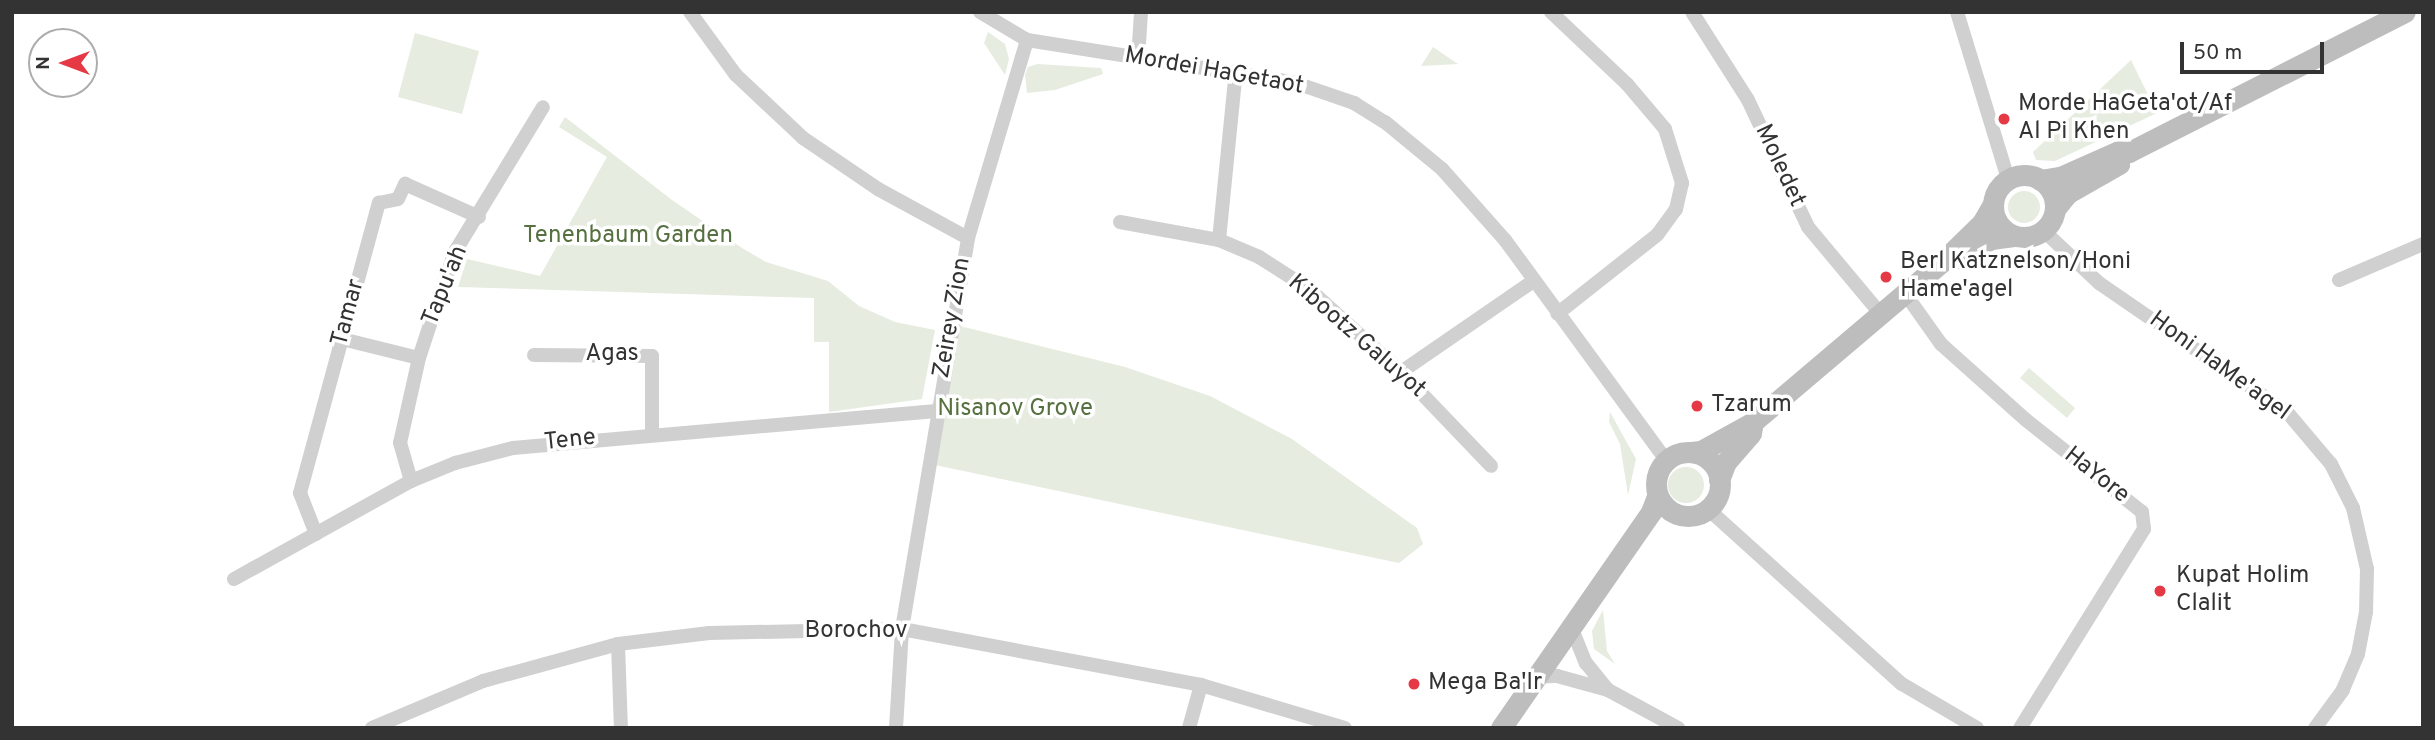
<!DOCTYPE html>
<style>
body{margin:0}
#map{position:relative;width:2435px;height:740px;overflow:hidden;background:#fff;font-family:Overpass,sans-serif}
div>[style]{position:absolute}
.green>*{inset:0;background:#e6ecdf}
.round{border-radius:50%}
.street>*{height:14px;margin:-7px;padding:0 7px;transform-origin:7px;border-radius:7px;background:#d0d0d0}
.secondary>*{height:21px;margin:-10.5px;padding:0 10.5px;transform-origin:10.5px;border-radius:10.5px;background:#bdbdbd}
.secondary>.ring{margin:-10.5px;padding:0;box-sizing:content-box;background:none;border:21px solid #bdbdbd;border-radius:50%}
.dots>*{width:19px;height:19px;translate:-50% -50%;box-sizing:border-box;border:4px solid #fff;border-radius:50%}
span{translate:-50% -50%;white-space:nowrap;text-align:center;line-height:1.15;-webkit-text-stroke:7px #fff;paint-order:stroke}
.street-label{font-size:24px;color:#333}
.poi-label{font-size:24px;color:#333}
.left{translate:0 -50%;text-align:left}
.park-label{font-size:24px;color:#56703f}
.frame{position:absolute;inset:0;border:14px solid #333;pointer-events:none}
.north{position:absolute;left:28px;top:28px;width:70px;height:70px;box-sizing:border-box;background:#fff;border:2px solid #adadad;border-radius:50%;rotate:270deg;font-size:19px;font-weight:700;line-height:28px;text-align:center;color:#333}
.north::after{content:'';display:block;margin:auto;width:24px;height:32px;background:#e63946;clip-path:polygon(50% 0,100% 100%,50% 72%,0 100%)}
.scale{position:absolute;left:2180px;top:42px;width:144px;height:32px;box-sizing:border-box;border:4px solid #333;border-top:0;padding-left:9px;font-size:21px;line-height:24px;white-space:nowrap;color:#333;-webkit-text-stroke:5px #fff;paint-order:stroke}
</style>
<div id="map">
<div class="green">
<div style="clip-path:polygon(988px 32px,1005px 44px,1009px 59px,1005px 75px,984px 43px)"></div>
<div style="clip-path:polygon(415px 33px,479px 51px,462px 114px,398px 97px)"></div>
<div style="clip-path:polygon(1433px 47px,1458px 64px,1421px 66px)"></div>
<div style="clip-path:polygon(2131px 60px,2157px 113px,2055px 161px,2036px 160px,2033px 152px)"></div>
<div style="clip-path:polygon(1038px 64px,1101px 68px,1103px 74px,1055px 90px,1027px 93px,1025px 75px,1028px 67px)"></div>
<div style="clip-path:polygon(565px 117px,672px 200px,742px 248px,766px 262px,828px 281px,859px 306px,895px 322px,935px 330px,922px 399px,829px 412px,829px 342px,814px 342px,814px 298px,458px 287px,467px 259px,540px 276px,607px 157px,559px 127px)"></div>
<div class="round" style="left:2008px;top:191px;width:32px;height:32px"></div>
<div style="clip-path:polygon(960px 326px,1125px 367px,1210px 396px,1292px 439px,1417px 528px,1423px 544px,1399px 563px,935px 465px)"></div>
<div style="clip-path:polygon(2029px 368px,2075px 408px,2067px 418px,2020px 378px)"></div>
<div style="clip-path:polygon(1610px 412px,1636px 459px,1628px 495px,1620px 444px,1609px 422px)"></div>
<div class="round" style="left:1668px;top:467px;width:36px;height:36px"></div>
<div style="clip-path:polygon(1603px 610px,1607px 651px,1615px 664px,1594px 649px,1592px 631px)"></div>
</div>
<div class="street">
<div style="left:690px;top:12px;width:78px;rotate:53.9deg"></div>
<div style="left:736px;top:75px;width:92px;rotate:43.2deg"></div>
<div style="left:803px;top:138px;width:91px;rotate:34.2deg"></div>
<div style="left:878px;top:189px;width:102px;rotate:28.6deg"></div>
<div style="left:980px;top:12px;width:55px;rotate:30.8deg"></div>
<div style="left:1027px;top:40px;width:269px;rotate:9deg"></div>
<div style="left:1293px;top:82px;width:65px;rotate:19deg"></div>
<div style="left:1354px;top:103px;width:36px;rotate:32deg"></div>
<div style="left:1385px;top:122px;width:74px;rotate:39.5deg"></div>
<div style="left:1442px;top:169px;width:95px;rotate:48.4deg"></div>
<div style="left:1505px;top:240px;width:273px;rotate:53.8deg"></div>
<div style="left:1551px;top:12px;width:105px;rotate:43.5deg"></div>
<div style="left:1627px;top:84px;width:59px;rotate:49.8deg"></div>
<div style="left:1665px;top:129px;width:57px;rotate:72.5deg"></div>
<div style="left:1682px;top:183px;width:27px;rotate:103deg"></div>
<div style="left:1676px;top:209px;width:32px;rotate:126deg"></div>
<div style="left:1657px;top:235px;width:127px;rotate:141.7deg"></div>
<div style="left:1692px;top:12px;width:104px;rotate:57.5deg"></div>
<div style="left:1748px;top:100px;width:140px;rotate:64.7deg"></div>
<div style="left:1808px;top:227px;width:111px;rotate:50.1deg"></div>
<div style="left:1957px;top:12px;width:175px;rotate:73deg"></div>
<div style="left:1138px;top:59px;width:47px;rotate:-86.3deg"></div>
<div style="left:1120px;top:222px;width:101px;rotate:10.3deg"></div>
<div style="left:1219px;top:240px;width:43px;rotate:23deg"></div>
<div style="left:1259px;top:257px;width:59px;rotate:32.6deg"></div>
<div style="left:1309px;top:289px;width:124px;rotate:42.1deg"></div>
<div style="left:1401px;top:372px;width:130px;rotate:46.2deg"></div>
<div style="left:2044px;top:231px;width:76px;rotate:43.4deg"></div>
<div style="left:2099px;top:283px;width:228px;rotate:34.5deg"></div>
<div style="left:2287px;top:412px;width:68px;rotate:49.8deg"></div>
<div style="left:2331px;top:464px;width:49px;rotate:63.4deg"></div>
<div style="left:2353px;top:508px;width:63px;rotate:77.1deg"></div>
<div style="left:2367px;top:569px;width:43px;rotate:91.3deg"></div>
<div style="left:2366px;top:612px;width:43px;rotate:100.8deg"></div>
<div style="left:2358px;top:654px;width:39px;rotate:113deg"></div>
<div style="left:2343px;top:690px;width:47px;rotate:126.4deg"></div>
<div style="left:1219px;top:240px;width:170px;rotate:-84.3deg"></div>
<div style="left:2339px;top:280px;width:91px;rotate:-23.2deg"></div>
<div style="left:1904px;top:292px;width:64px;rotate:54.6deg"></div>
<div style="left:1941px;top:344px;width:114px;rotate:41.8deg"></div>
<div style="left:2026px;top:420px;width:148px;rotate:38.4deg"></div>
<div style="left:2142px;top:512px;width:17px;rotate:83deg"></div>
<div style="left:2144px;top:529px;width:234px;rotate:121.9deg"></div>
<div style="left:342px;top:339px;width:79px;rotate:13.9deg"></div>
<div style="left:534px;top:355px;width:118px;rotate:0.5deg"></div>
<div style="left:652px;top:356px;width:78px;rotate:90deg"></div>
<div style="left:1401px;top:372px;width:159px;rotate:-34.5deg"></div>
<div style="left:411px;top:481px;width:40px;rotate:-106deg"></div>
<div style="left:400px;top:443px;width:87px;rotate:-77.4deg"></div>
<div style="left:419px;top:358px;width:77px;rotate:-71.8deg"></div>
<div style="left:443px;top:285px;width:37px;rotate:-70deg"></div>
<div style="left:456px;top:250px;width:167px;rotate:-58.7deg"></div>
<div style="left:1708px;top:509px;width:261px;rotate:42.1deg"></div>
<div style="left:1902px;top:684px;width:87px;rotate:30.4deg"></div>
<div style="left:316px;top:534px;width:44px;rotate:-111.3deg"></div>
<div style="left:300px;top:493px;width:301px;rotate:-74.8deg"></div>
<div style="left:379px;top:203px;width:19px;rotate:-12deg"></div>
<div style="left:398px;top:199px;width:17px;rotate:-65deg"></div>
<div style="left:405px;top:184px;width:81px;rotate:24deg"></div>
<div style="left:234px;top:579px;width:202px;rotate:-29deg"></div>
<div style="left:411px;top:481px;width:48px;rotate:-22.2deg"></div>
<div style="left:455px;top:463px;width:60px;rotate:-14.5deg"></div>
<div style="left:513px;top:448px;width:425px;rotate:-5deg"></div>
<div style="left:1572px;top:629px;width:37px;rotate:68deg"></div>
<div style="left:1586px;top:663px;width:35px;rotate:51deg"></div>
<div style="left:618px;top:644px;width:84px;rotate:88deg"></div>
<div style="left:1535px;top:677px;width:22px;rotate:-3deg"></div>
<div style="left:1557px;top:676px;width:53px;rotate:15.4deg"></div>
<div style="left:1608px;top:690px;width:80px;rotate:28.5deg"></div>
<div style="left:372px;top:728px;width:121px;rotate:-22.9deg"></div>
<div style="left:483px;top:681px;width:140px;rotate:-15.3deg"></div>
<div style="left:618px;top:644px;width:92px;rotate:-6.9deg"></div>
<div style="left:709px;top:633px;width:193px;rotate:-1.2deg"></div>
<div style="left:902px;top:629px;width:304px;rotate:10.6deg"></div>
<div style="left:1201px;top:685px;width:150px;rotate:16.6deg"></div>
<div style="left:896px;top:728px;width:99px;rotate:-86.5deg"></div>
<div style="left:902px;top:629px;width:397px;rotate:-80.4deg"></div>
<div style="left:968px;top:238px;width:207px;rotate:-73.4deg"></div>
<div style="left:1189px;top:728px;width:45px;rotate:-74.4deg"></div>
</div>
<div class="secondary">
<div class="ring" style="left:1993px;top:175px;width:41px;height:41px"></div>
<div style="left:2040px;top:180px;width:20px;rotate:-9deg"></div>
<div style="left:2060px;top:177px;width:64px;rotate:-23.8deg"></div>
<div style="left:2119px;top:151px;width:10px;rotate:6deg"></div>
<div style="left:2129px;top:152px;width:309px;rotate:-26.9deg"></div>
<div style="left:2055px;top:209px;width:21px;rotate:-51deg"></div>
<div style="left:2068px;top:193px;width:59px;rotate:-29.6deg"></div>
<div style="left:1952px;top:260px;width:44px;rotate:-28.3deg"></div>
<div style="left:1991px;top:239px;width:23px;rotate:-7deg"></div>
<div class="ring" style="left:1656px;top:452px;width:43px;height:43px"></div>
<div style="left:1691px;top:452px;width:10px;rotate:-6deg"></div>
<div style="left:1701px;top:451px;width:60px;rotate:-29.1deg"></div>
<div style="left:1753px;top:422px;width:249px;rotate:-40.3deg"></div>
<div style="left:1943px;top:261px;width:54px;rotate:-44.3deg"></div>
<div style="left:1982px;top:223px;width:22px;rotate:-60deg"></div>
<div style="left:1719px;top:480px;width:19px;rotate:-69deg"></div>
<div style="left:1726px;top:462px;width:38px;rotate:-49deg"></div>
<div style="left:1751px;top:433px;width:11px;rotate:-80deg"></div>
<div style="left:1501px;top:728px;width:263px;rotate:-55.2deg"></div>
<div style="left:1651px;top:512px;width:17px;rotate:-69deg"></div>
</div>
<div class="dots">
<div style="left:2004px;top:119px;background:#e63946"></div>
<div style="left:1886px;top:277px;background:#e63946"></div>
<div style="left:1697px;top:406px;background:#e63946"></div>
<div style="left:2160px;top:591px;background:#e63946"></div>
<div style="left:1414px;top:684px;background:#e63946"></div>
</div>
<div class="street-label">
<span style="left:1214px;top:72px;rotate:10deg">Mordei HaGetaot</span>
<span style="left:1779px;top:166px;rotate:65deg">Moledet</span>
<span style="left:446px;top:286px;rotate:-68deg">Tapu'ah</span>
<span style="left:349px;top:313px;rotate:-75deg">Tamar</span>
<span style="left:953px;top:318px;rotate:-80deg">Zeirey Zion</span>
<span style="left:1356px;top:337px;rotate:41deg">Kibootz Galuyot</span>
<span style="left:612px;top:355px">Agas</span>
<span style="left:2219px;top:367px;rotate:36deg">Honi HaMe'agel</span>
<span style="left:570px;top:441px;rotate:-6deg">Tene</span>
<span style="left:2096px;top:476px;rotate:38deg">HaYore</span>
<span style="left:856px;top:632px">Borochov</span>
</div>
<div class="poi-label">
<span class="left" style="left:2018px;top:119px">Morde HaGeta'ot/Af<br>Al Pi Khen</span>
<span class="left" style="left:1900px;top:277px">Berl Katznelson/Honi<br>Hame'agel</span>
<span class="left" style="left:1711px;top:406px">Tzarum</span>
<span class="left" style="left:2176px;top:591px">Kupat Holim<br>Clalit</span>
<span class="left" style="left:1428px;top:684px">Mega Ba'Ir</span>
</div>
<div class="park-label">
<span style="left:628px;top:237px">Tenenbaum Garden</span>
<span style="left:1015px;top:410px">Nisanov Grove</span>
</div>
<div class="frame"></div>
<div class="north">N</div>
<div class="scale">50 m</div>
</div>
